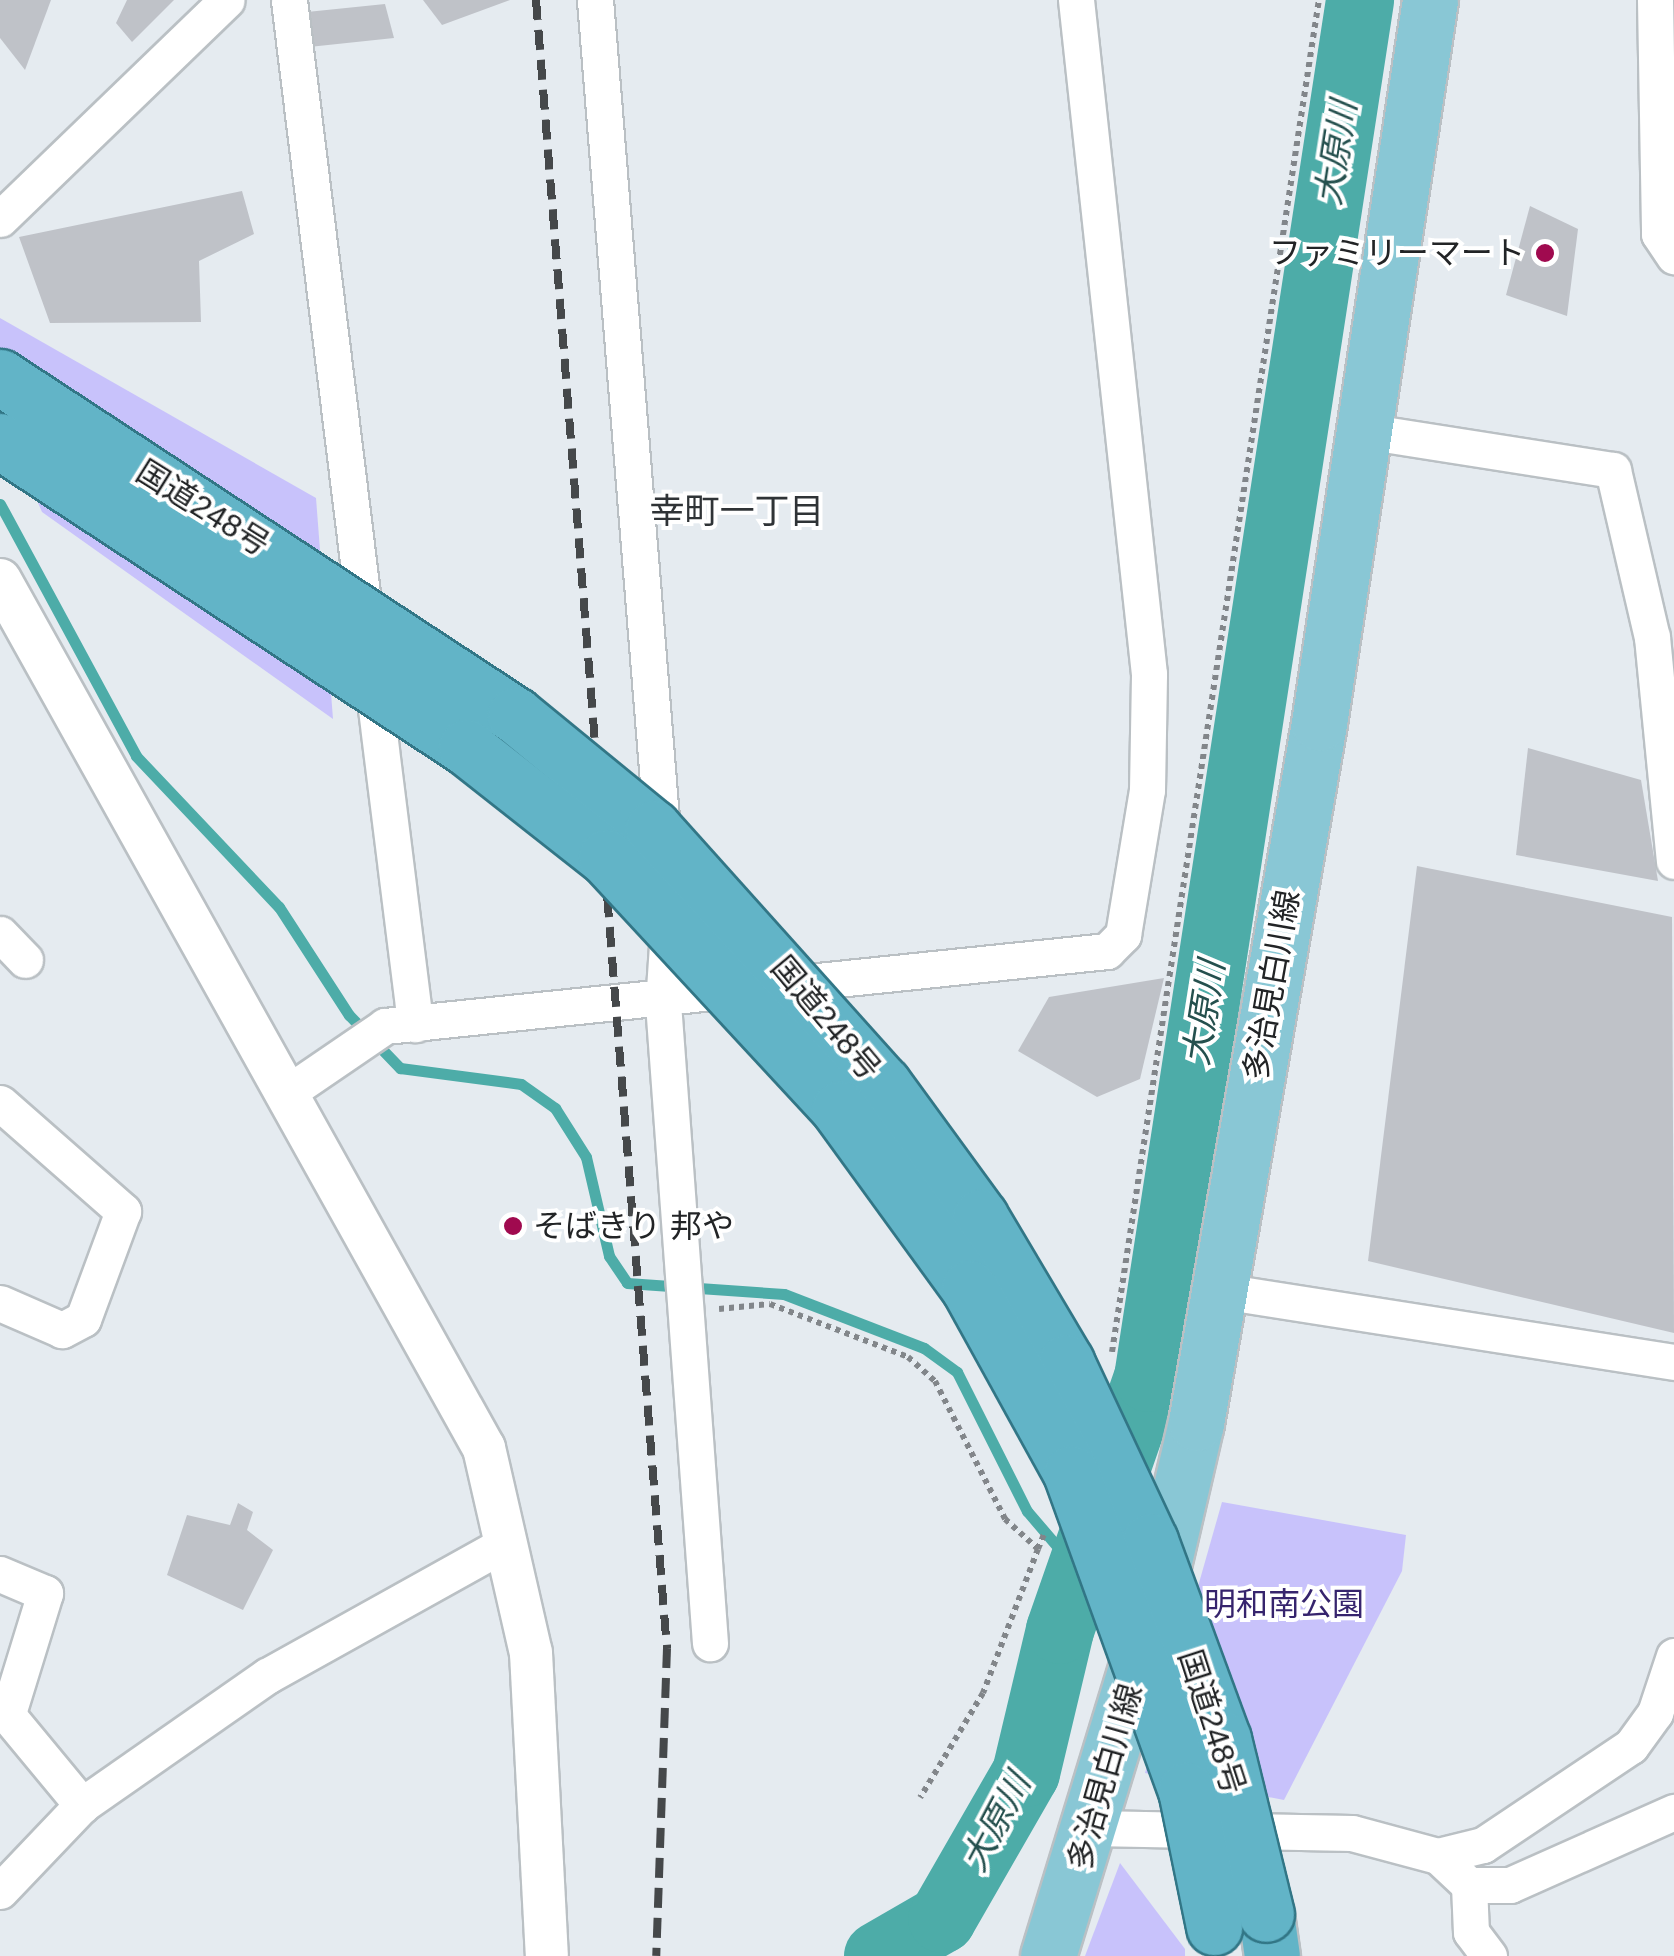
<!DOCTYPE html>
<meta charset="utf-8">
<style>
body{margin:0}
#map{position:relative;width:1674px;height:1956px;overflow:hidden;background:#e5ebf0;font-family:Helvetica,"Noto Sans JP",sans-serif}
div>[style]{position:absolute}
.green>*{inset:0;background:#c8c2fb}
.stream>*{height:11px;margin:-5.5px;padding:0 5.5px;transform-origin:5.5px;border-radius:5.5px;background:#4daca8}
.river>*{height:68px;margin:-34px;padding:0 34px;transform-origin:34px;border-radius:34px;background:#4daca8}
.building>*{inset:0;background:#bfc2c8}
.path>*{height:6px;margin-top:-3px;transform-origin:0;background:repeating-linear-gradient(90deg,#82868a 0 5px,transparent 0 10px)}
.roads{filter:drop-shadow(2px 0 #bac0c4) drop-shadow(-2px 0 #bac0c4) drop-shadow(0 2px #bac0c4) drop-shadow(0 -2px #bac0c4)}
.minor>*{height:35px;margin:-17.5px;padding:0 17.5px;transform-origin:17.5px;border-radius:17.5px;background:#fff}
.tertiary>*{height:42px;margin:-21px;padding:0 21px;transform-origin:21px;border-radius:21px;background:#fff}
.primary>*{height:55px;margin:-27.5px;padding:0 27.5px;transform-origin:27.5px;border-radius:27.5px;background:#89c7d5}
.trunk>*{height:55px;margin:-27.5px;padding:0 27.5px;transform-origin:27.5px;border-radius:27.5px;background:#62b4c7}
.rail>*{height:8px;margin-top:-4px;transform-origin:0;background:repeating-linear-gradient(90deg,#45484a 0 20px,transparent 0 30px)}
.bridges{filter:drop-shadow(2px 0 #327686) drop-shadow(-2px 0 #327686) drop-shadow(0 2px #327686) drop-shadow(0 -2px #327686)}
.trunk-bridge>*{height:55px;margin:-27.5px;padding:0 27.5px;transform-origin:27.5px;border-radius:27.5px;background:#62b4c7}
.dots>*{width:28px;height:28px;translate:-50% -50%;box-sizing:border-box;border:5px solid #fff;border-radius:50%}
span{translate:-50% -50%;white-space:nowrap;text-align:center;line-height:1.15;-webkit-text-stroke:8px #fff;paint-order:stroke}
.poi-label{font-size:32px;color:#222426}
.right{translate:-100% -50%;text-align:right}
.left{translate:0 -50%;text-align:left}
.street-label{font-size:32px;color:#222426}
.park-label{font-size:32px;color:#36246d}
.water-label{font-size:35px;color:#25504e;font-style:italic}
.neighbourhood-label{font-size:35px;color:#2f3336}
</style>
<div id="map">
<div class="green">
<div style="clip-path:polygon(0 318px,316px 498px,333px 719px,42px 512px,0 415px)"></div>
<div style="clip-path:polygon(1222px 1502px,1406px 1535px,1402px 1571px,1284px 1800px,1145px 1773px)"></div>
<div style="clip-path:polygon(1120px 1863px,1185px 1949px,1185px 1956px,1085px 1956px)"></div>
</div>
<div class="stream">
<div style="left:0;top:504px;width:286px;rotate:61.6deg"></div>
<div style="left:136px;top:756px;width:208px;rotate:46.6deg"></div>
<div style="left:279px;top:907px;width:129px;rotate:57.1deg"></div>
<div style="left:349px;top:1015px;width:74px;rotate:46.1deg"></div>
<div style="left:400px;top:1068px;width:122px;rotate:7.5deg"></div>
<div style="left:521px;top:1084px;width:42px;rotate:35.2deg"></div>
<div style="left:555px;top:1108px;width:58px;rotate:57.7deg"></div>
<div style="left:586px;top:1157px;width:102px;rotate:76.9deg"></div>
<div style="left:609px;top:1256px;width:32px;rotate:56deg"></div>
<div style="left:627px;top:1283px;width:157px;rotate:4deg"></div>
<div style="left:784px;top:1294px;width:150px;rotate:21.1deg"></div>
<div style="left:924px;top:1348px;width:41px;rotate:36deg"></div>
<div style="left:957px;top:1372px;width:156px;rotate:63.3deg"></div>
<div style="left:1027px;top:1511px;width:82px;rotate:49.5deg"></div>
</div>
<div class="river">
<div style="left:878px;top:1956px;width:74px;rotate:-30deg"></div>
<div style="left:942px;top:1919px;width:168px;rotate:-60.1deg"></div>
<div style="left:1026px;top:1773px;width:147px;rotate:-76.6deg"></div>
<div style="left:1060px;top:1630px;width:267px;rotate:-70.8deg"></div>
<div style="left:1148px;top:1378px;width:1394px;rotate:-81.25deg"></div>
</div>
<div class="building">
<div style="clip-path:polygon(0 0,51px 0,25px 70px,0 38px)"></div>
<div style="clip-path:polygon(127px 0,174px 0,132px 42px,116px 23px)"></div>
<div style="clip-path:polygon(423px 0,510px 0,442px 25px)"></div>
<div style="clip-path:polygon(385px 4px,394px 38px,309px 47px,307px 12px)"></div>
<div style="clip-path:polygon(242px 191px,254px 234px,199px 261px,201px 322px,50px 323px,19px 237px)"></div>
<div style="clip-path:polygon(1530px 206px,1578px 229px,1567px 316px,1506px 295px)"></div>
<div style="clip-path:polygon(1528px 748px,1641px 780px,1658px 881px,1516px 855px)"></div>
<div style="clip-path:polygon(1417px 866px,1672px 917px,1674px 1333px,1368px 1261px)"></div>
<div style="clip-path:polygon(1164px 978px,1140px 1079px,1097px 1097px,1018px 1051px,1049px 997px)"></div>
<div style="clip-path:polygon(238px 1503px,253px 1512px,247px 1530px,273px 1550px,243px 1610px,167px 1575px,187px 1515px,230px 1525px)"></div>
</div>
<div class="path">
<div style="left:719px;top:1309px;width:51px;rotate:-5.6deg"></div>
<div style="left:770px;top:1304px;width:148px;rotate:21deg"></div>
<div style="left:908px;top:1357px;width:36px;rotate:42deg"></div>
<div style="left:935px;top:1381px;width:155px;rotate:63.1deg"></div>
<div style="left:1005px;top:1519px;width:45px;rotate:42.3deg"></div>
<div style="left:1038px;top:1549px;width:154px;rotate:110.9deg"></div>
<div style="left:983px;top:1693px;width:122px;rotate:121deg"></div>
<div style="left:1112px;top:1352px;width:1368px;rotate:-81.3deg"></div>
<div style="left:1038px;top:1549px;width:18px;rotate:-68deg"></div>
</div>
<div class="roads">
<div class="minor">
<div style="left:289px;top:0;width:631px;rotate:82.99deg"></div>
<div style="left:595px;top:0;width:847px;rotate:85.39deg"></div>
<div style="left:1655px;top:0;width:234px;rotate:89deg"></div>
<div style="left:1659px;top:234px;width:27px;rotate:56deg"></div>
<div style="left:0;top:219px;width:315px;rotate:-44deg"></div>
<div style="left:1364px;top:431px;width:252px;rotate:8.9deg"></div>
<div style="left:1613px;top:470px;width:171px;rotate:76.9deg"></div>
<div style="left:1652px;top:637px;width:225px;rotate:84.4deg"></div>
<div style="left:372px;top:677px;width:350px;rotate:82.9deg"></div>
<div style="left:669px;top:916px;width:87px;rotate:93.9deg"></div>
<div style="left:663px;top:1003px;width:642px;rotate:85.8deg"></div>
<div style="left:0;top:934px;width:36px;rotate:46deg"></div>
<div style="left:284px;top:1095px;width:122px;rotate:-34.3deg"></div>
<div style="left:385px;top:1026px;width:726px;rotate:-5.93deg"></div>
<div style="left:1107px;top:951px;width:23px;rotate:-45deg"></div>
<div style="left:1123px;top:935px;width:147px;rotate:-80.6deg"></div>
<div style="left:1147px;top:790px;width:116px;rotate:-89deg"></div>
<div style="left:1149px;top:674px;width:678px;rotate:-96.18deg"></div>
<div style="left:0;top:1103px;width:164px;rotate:41.3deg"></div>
<div style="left:123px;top:1211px;width:115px;rotate:110.3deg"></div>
<div style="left:83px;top:1319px;width:24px;rotate:152deg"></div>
<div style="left:62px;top:1330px;width:68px;rotate:-156.5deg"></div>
<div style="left:1221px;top:1291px;width:459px;rotate:8.9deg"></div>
<div style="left:0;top:1574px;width:49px;rotate:22.9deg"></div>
<div style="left:45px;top:1593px;width:122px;rotate:107.1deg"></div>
<div style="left:0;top:1706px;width:129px;rotate:50.4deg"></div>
<div style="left:1092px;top:1828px;width:260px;rotate:1.1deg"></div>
<div style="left:1352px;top:1833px;width:89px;rotate:15deg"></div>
<div style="left:1438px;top:1856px;width:42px;rotate:43.1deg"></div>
<div style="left:1469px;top:1885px;width:41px"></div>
<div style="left:1510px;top:1885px;width:180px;rotate:-24deg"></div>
<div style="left:1438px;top:1856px;width:46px;rotate:-13.7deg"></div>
<div style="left:1483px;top:1845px;width:178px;rotate:-33.8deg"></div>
<div style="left:1631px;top:1746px;width:41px;rotate:-54deg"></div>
<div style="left:1655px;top:1713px;width:60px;rotate:-71.6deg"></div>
<div style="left:1469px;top:1885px;width:47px;rotate:87.6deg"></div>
<div style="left:1471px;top:1932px;width:30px;rotate:53deg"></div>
<div style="left:0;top:1891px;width:119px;rotate:-46.4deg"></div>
<div style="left:82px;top:1805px;width:226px;rotate:-34.9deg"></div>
<div style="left:267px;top:1676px;width:274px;rotate:-29.1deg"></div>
</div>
<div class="tertiary">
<div style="left:0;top:580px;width:994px;rotate:60.86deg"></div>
<div style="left:484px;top:1448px;width:210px;rotate:77.1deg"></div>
<div style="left:531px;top:1653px;width:303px;rotate:87deg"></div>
</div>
<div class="primary">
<div style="left:1048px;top:1956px;width:345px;rotate:-73deg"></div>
<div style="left:1149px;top:1626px;width:208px;rotate:-77deg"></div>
<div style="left:1196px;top:1423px;width:711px;rotate:-80.03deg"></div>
<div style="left:1319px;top:723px;width:731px;rotate:-81.27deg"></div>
</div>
<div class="trunk">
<div style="left:1266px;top:1914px;width:42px;rotate:81.9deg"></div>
</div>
</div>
<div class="rail">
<div style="left:536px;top:0;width:1653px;rotate:85.46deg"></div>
<div style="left:667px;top:1648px;width:308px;rotate:92deg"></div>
</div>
<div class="bridges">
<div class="trunk-bridge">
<div style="left:0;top:377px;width:616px;rotate:33.28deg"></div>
<div style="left:515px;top:715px;width:178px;rotate:39.3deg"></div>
<div style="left:653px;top:828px;width:344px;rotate:48.1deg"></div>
<div style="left:883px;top:1084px;width:165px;rotate:53.9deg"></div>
<div style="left:980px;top:1217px;width:169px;rotate:59.3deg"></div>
<div style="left:1066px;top:1362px;width:198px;rotate:64.9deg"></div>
<div style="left:1150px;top:1541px;width:211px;rotate:69.8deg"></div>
<div style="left:1223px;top:1739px;width:180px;rotate:76.2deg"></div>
<div style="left:0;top:441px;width:557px;rotate:33.29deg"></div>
<div style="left:466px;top:747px;width:178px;rotate:38.2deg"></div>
<div style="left:606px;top:857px;width:343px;rotate:47.2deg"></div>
<div style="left:839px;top:1109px;width:221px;rotate:54deg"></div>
<div style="left:969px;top:1288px;width:211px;rotate:61.1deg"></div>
<div style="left:1071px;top:1473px;width:337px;rotate:70.1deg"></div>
<div style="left:1186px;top:1790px;width:140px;rotate:78.4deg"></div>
</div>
</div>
<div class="dots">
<div style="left:1545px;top:253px;background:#a00a4f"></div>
<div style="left:513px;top:1226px;background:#a00a4f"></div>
</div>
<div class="poi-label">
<span class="right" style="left:1525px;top:253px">ファミリーマート</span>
<span class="left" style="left:533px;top:1226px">そばきり 邦や</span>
</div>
<div class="street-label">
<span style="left:203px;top:508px;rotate:32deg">国道248号</span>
<span style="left:1272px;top:985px;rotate:-80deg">多治見白川線</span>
<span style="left:826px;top:1018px;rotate:50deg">国道248号</span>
<span style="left:1212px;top:1722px;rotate:72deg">国道248号</span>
<span style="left:1105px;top:1777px;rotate:-74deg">多治見白川線</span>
</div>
<div class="park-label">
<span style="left:1284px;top:1604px">明和南公園</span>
</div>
<div class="water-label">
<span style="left:1336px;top:153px;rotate:-81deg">大原川</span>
<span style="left:1204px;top:1013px;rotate:-81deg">大原川</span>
<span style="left:996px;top:1822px;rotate:-62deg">大原川</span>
</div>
<div class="neighbourhood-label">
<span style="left:737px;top:511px">幸町一丁目</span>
</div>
</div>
